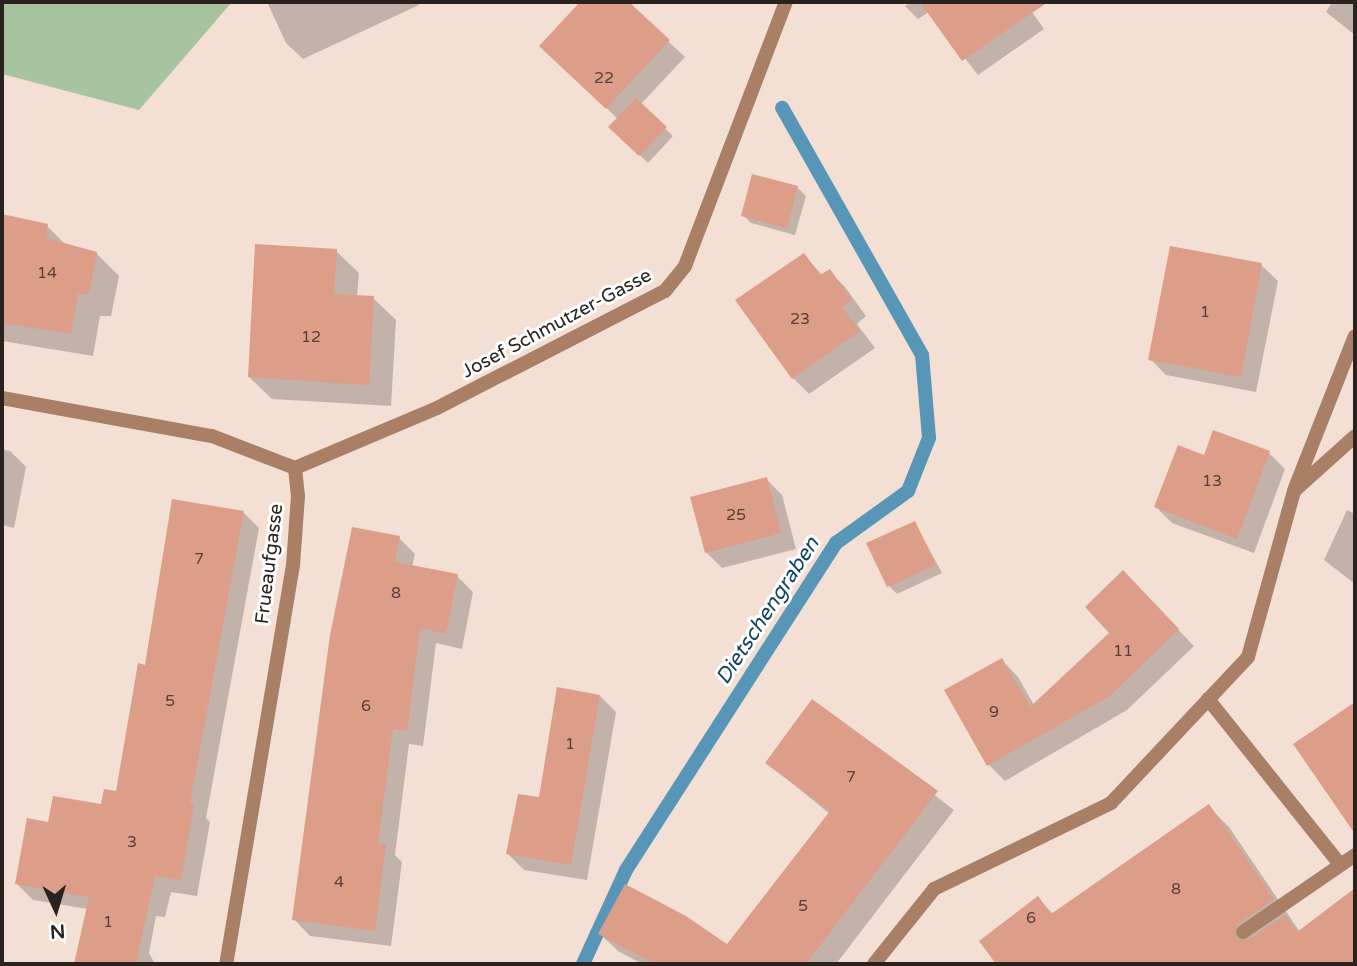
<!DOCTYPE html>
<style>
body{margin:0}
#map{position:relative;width:1357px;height:966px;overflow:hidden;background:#f4dfd4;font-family:"Varela Round",sans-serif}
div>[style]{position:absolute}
.green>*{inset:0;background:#a7c3a0}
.shadow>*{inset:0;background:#0003}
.stream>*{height:14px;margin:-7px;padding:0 7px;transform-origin:7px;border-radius:7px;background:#5796b7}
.building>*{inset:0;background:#dc9d89}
.minor>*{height:14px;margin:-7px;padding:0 7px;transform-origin:7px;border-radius:7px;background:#a97f66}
span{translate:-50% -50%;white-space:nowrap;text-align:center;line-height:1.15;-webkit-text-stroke:6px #fff;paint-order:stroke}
.number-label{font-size:16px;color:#564139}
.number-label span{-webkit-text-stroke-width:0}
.street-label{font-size:19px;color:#29221e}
.water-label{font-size:21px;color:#11455d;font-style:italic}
.frame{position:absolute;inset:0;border:4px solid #29221e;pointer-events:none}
.north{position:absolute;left:21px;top:875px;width:70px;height:70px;-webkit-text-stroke:5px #fff;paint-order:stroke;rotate:176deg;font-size:19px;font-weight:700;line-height:28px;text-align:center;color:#29221e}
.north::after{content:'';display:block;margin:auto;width:24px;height:32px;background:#29221e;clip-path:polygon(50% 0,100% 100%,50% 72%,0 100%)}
</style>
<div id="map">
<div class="green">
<div style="clip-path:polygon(2px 2px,232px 2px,139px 110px,2px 74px)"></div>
</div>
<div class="shadow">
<div style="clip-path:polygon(267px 2px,417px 2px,419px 5px,303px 59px,286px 43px)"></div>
<div style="clip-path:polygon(583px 2px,626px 2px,685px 57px,640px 105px,673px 136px,648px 163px,611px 127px,618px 119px,541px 46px)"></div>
<div style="clip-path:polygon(911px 2px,1025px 2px,1044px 29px,978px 75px,929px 12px,918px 19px,905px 6px)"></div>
<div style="clip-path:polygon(1332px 2px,1355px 2px,1355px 35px,1326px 12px)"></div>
<div style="clip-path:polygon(798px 188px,806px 196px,795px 235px,751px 223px,743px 215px)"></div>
<div style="clip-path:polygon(2px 216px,47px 226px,66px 245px,96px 253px,119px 276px,111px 316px,100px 316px,93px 356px,2px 341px)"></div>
<div style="clip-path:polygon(336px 251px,359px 273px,357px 297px,373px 298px,396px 320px,391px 406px,272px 399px,249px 377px)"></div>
<div style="clip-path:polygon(804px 255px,823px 276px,829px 271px,845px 287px,866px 316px,857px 324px,875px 348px,809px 394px,793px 378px)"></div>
<div style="clip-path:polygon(1261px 265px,1278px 281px,1256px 392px,1166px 375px,1150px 359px)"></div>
<div style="clip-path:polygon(2px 449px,10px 451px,26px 467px,14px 528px,2px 525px)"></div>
<div style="clip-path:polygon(1269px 453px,1285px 469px,1254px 553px,1172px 523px,1156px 507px,1205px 457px)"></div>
<div style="clip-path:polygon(766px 479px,782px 495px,796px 549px,722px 568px,706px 552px)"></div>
<div style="clip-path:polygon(1347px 510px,1355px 514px,1355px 584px,1324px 560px)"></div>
<div style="clip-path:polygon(243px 512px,259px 528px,206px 818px,210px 822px,197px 896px,171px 892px,165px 917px,156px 916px,149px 953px,155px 964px,76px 964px,88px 909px,33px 900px,17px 884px,50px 824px,103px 806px,118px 793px,147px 667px)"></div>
<div style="clip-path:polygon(915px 523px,942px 573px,897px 594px,889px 586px)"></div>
<div style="clip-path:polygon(399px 538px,415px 554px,412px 567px,457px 576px,473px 592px,462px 649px,436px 643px,423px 746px,409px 744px,395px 855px,402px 862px,391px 946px,310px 936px,294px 919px)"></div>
<div style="clip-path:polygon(1139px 589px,1194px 646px,1127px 710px,1005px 781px,989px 765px,1002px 660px,1018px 677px,1034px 705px,1111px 633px)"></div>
<div style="clip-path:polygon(600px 696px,616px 712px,587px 880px,524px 870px,508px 854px)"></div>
<div style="clip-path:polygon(813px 701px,954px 810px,836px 964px,642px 964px,618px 951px,600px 934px,727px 947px,830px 814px,767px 763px)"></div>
<div style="clip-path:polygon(1355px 704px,1355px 824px,1296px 745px)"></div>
<div style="clip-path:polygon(1208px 806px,1229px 827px,1300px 932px,1355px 891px,1355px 964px,998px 964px,981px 941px,1038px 898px,1053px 914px)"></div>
</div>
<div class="stream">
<div style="left:583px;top:964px;width:103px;rotate:-65.4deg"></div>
<div style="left:626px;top:870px;width:389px;rotate:-57.3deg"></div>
<div style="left:836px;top:543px;width:89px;rotate:-35.8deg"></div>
<div style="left:908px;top:491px;width:57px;rotate:-68.4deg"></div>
<div style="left:929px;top:438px;width:83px;rotate:-94.8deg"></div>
<div style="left:922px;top:355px;width:284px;rotate:-119.5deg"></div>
</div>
<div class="building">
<div style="clip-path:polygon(580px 2px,629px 2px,670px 40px,606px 109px,539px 46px)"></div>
<div style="clip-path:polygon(920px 2px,1048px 2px,962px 61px)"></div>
<div style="clip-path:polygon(636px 98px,667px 127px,639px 156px,608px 127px)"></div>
<div style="clip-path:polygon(752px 174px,798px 186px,787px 228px,741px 216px)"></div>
<div style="clip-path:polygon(2px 214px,48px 224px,46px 238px,97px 252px,89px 294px,78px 294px,71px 334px,2px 323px)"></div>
<div style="clip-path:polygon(255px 244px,337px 249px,334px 294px,374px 296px,369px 385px,248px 377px)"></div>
<div style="clip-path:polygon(1170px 246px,1262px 263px,1241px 377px,1148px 360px)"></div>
<div style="clip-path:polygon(804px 253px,820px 275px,830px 269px,852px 300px,842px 307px,860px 331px,792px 379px,735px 300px)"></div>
<div style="clip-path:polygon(1213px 430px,1270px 451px,1237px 539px,1154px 507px,1178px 445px,1204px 455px)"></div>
<div style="clip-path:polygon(767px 477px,781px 533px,705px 553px,690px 497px)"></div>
<div style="clip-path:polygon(172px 499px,244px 511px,190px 803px,194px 804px,181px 881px,155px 876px,136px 964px,74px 964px,89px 897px,15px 884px,27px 818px,48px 822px,53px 796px,101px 804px,104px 789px,116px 791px,138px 663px,145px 665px)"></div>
<div style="clip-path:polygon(915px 521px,936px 565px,887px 587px,866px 543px)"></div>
<div style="clip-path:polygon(352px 527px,400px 536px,395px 562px,458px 574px,446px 634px,420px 628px,407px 731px,393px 729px,378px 843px,386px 844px,375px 931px,292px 920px,330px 635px)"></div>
<div style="clip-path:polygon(1123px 570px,1179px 629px,1111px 695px,987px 766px,944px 690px,1002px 658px,1030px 707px,1109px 633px,1085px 607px)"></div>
<div style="clip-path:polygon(557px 687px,600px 695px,571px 865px,506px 854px,518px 794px,539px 797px)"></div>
<div style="clip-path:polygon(812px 699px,938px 791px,806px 964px,655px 964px,598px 934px,625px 884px,686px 916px,727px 944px,830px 811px,765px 763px)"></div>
<div style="clip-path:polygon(1355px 702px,1355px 834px,1293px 744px)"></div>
<div style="clip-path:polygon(1209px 804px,1274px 899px,1237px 925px,1236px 938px,1248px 940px,1285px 915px,1297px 932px,1355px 888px,1355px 964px,996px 964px,979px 941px,1038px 896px,1051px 914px)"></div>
</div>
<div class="minor">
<div style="left:2px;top:398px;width:213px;rotate:10.3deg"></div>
<div style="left:212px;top:436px;width:89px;rotate:21.1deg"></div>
<div style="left:295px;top:468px;width:28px;rotate:84deg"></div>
<div style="left:298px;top:496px;width:69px;rotate:94.1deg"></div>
<div style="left:293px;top:565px;width:405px;rotate:99.5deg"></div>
<div style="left:295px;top:468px;width:154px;rotate:-22.9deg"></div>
<div style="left:437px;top:408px;width:256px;rotate:-27.2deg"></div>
<div style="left:665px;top:291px;width:32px;rotate:-51deg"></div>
<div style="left:685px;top:266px;width:283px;rotate:-69.1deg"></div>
<div style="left:1295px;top:488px;width:163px;rotate:-68.5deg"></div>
<div style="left:1208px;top:699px;width:210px;rotate:51.4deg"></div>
<div style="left:1243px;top:932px;width:136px;rotate:-34.5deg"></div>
<div style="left:874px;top:964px;width:96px;rotate:-51.3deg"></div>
<div style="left:934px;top:889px;width:197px;rotate:-25.9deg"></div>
<div style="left:1111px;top:803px;width:200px;rotate:-46.8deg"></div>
<div style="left:1248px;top:657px;width:172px;rotate:-74.5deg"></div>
<div style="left:1294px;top:491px;width:82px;rotate:-42deg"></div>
</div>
<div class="number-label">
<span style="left:604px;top:78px">22</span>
<span style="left:47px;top:273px">14</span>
<span style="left:1205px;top:312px">1</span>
<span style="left:800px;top:319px">23</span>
<span style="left:311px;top:337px">12</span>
<span style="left:1212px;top:481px">13</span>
<span style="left:736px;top:515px">25</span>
<span style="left:199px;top:559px">7</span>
<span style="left:396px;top:593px">8</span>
<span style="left:1123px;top:651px">11</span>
<span style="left:170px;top:701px">5</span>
<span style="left:366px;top:706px">6</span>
<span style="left:994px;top:712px">9</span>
<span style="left:570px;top:744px">1</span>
<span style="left:851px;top:777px">7</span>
<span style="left:132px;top:842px">3</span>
<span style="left:339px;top:882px">4</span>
<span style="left:1176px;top:889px">8</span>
<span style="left:803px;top:906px">5</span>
<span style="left:1031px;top:918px">6</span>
<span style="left:108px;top:922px">1</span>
</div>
<div class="street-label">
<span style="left:557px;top:324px;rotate:-28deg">Josef Schmutzer-Gasse</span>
<span style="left:270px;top:564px;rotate:-83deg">Frueaufgasse</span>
</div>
<div class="water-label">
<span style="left:768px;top:611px;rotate:-57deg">Dietschengraben</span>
</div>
<div class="frame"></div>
<div class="north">N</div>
</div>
